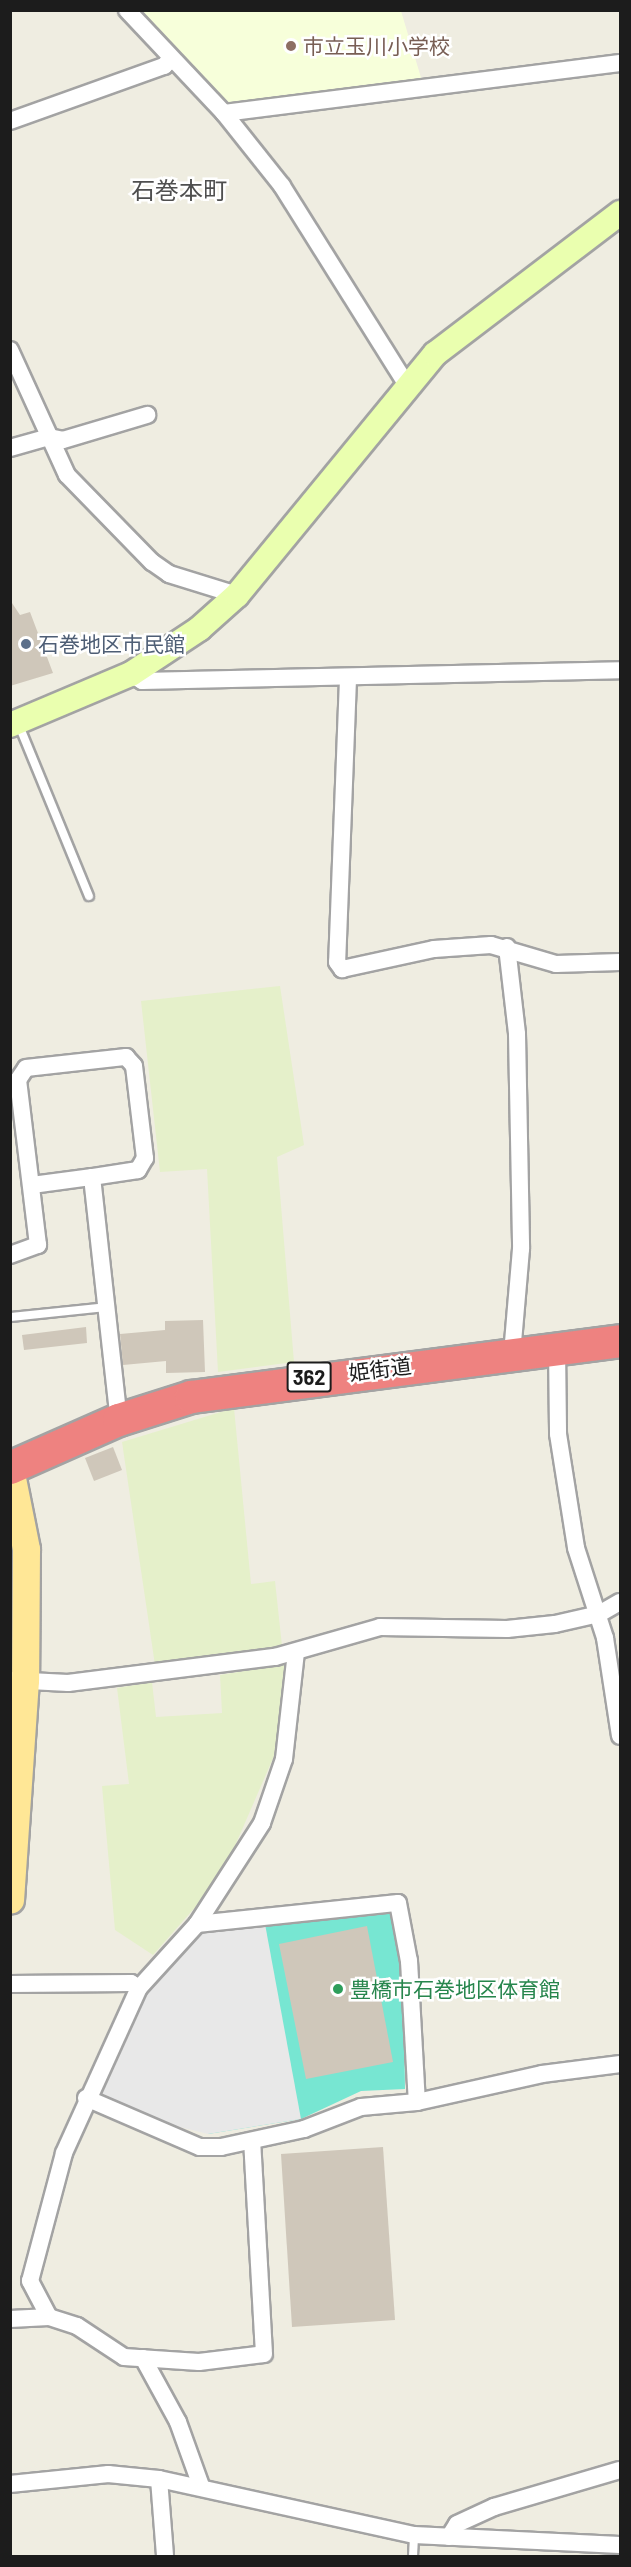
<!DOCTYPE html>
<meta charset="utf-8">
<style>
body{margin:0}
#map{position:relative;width:631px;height:2567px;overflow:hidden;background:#efede1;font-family:Barlow,"Noto Sans JP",sans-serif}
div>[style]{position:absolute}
.education>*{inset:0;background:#f7ffda}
.farmland>*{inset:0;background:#e5f0ca}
.pitch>*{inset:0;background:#77e6d2}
.parking>*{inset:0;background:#e8e8e8}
.building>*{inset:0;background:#cfc7ba}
.roads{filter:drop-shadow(2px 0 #a3a3a3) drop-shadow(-2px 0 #a3a3a3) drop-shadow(0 2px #a3a3a3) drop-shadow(0 -2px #a3a3a3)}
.lane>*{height:8px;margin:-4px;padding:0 4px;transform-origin:4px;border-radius:4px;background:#fff}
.street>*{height:16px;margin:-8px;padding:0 8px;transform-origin:8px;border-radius:8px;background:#fff}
.secondary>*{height:24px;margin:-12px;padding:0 12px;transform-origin:12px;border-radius:12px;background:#eaffaf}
.primary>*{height:27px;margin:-13.5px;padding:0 13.5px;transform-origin:13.5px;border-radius:13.5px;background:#ffe796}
.highway>*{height:32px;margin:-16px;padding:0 16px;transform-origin:16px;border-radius:16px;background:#ee8280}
.dots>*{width:16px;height:16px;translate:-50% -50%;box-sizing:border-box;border:3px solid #fff;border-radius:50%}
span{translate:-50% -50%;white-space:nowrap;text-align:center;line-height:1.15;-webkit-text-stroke:5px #fff;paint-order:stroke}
.shield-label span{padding:2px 4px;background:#fff;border:2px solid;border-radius:4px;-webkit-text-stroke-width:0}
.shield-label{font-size:20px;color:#1c1c1c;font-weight:700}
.education-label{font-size:21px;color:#785e54}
.left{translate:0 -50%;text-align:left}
.service-label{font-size:21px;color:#4e5e75}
.street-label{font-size:21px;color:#1c1c1c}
.leisure-label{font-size:21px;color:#27864d}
.quarter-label{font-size:24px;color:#4f4f4f}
.frame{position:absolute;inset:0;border:12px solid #1c1c1c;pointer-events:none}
</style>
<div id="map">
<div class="education">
<div style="clip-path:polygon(139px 11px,401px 11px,422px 81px,235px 104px,218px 101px)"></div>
</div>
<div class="farmland">
<div style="clip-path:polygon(280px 986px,304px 1145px,277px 1157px,294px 1362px,218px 1372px,207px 1169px,160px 1172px,141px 1001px)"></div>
<div style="clip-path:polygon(234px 1408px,251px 1584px,275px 1581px,282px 1646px,155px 1665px,122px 1442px)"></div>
<div style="clip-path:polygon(287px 1664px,274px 1756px,221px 1878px,153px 1955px,115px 1930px,102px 1786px,129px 1784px,117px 1688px,152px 1682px,156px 1717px,222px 1713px,220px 1675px)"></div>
</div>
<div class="pitch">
<div style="clip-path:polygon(394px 1910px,403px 1963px,405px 2089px,361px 2091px,301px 2119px,208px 2134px,197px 1931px)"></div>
</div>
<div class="parking">
<div style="clip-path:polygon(265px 1924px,301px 2119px,208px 2134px,160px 2122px,93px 2089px,145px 1986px,197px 1931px)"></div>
</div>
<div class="building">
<div style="clip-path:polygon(10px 600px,20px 615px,30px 612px,53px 673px,10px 686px)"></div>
<div style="clip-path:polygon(203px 1320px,205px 1372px,166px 1373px,166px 1361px,123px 1365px,120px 1334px,165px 1330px,165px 1321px)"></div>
<div style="clip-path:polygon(86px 1327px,87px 1343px,24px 1350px,22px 1335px)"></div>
<div style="clip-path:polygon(113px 1447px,122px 1470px,94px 1481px,85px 1458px)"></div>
<div style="clip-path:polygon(367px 1926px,393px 2062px,306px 2079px,279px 1944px)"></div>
<div style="clip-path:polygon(383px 2147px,395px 2320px,292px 2327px,281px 2154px)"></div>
</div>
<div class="roads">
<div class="lane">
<div style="left:18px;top:723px;width:187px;rotate:67.7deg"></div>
<div style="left:10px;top:1317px;width:97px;rotate:-5.9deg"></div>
<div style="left:413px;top:2556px;width:21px;rotate:-87deg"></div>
</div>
<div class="street">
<div style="left:127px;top:10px;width:141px;rotate:46.7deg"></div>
<div style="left:224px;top:113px;width:93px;rotate:51.5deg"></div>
<div style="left:282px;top:186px;width:235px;rotate:57.9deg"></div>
<div style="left:224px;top:113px;width:399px;rotate:-7.2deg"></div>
<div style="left:10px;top:121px;width:164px;rotate:-19.7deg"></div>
<div style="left:164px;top:66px;width:10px;rotate:-45deg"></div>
<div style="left:10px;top:350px;width:137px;rotate:65.5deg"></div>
<div style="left:67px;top:475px;width:122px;rotate:45.7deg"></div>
<div style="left:152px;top:562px;width:21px;rotate:35deg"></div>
<div style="left:169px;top:574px;width:71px;rotate:17.2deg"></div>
<div style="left:10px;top:448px;width:41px;rotate:-15.8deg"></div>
<div style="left:49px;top:437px;width:14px;rotate:12deg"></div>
<div style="left:63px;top:440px;width:88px;rotate:-16.6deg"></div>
<div style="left:131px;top:674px;width:13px;rotate:32deg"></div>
<div style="left:142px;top:681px;width:478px;rotate:-1.3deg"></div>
<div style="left:348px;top:679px;width:283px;rotate:92.2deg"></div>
<div style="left:337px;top:962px;width:9px;rotate:54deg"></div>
<div style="left:342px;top:969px;width:94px;rotate:-12.3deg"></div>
<div style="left:434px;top:949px;width:57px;rotate:-4deg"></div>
<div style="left:491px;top:945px;width:68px;rotate:16.3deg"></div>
<div style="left:556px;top:964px;width:64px;rotate:-1.8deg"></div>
<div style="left:507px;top:947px;width:88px;rotate:83.4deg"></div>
<div style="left:517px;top:1034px;width:215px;rotate:88.9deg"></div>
<div style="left:521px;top:1249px;width:104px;rotate:94.9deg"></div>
<div style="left:32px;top:1185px;width:61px;rotate:-7.6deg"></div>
<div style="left:92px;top:1177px;width:244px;rotate:83.7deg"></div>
<div style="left:10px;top:1255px;width:30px;rotate:-20deg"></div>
<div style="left:38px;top:1245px;width:166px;rotate:-96.9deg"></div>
<div style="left:18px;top:1080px;width:14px;rotate:-56deg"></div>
<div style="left:26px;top:1068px;width:101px;rotate:-6.3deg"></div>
<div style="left:126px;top:1057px;width:12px;rotate:48deg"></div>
<div style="left:134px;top:1066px;width:93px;rotate:83.2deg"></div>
<div style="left:145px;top:1158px;width:14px;rotate:120deg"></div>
<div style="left:138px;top:1170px;width:47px;rotate:171.3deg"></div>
<div style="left:557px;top:1348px;width:86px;rotate:89.3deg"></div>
<div style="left:558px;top:1434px;width:115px;rotate:81deg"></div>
<div style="left:576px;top:1548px;width:95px;rotate:72.1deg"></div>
<div style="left:605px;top:1638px;width:99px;rotate:81.3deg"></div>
<div style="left:10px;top:1680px;width:58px;rotate:3deg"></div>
<div style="left:68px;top:1683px;width:209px;rotate:-7.2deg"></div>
<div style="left:275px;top:1657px;width:109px;rotate:-15.9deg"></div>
<div style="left:380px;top:1627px;width:127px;rotate:0.9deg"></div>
<div style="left:507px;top:1629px;width:48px;rotate:-5.9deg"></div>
<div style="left:555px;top:1624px;width:45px;rotate:-12.8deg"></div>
<div style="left:599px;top:1614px;width:24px;rotate:-30deg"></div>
<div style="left:197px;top:1924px;width:202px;rotate:-6deg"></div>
<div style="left:398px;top:1903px;width:59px;rotate:79.3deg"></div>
<div style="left:409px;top:1961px;width:141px;rotate:86.8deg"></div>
<div style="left:10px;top:1984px;width:121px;rotate:-0.5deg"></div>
<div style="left:131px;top:1983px;width:9px;rotate:32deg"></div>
<div style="left:86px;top:2098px;width:124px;rotate:23.3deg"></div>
<div style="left:200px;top:2147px;width:21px"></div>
<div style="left:221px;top:2147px;width:85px;rotate:-12.2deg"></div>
<div style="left:304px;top:2129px;width:61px;rotate:-21.1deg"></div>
<div style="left:361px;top:2107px;width:56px;rotate:-5.1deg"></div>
<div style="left:417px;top:2102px;width:128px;rotate:-12.6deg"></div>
<div style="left:542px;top:2074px;width:79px;rotate:-7.3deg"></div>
<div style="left:49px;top:2317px;width:41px;rotate:-117.8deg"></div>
<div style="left:30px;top:2281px;width:132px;rotate:-75.1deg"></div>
<div style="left:64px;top:2153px;width:181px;rotate:-65.6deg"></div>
<div style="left:139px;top:1988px;width:86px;rotate:-47.8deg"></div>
<div style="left:197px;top:1924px;width:120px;rotate:-57.2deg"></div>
<div style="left:262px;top:1823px;width:68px;rotate:-71deg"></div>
<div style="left:284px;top:1759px;width:108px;rotate:-83.6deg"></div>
<div style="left:10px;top:2319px;width:39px;rotate:-3deg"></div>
<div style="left:49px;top:2317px;width:29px;rotate:18deg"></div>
<div style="left:77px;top:2326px;width:56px;rotate:33.4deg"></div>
<div style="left:124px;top:2357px;width:75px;rotate:3.8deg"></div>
<div style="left:199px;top:2362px;width:65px;rotate:-7deg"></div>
<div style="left:264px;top:2354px;width:213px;rotate:-93.2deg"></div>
<div style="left:143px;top:2358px;width:73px;rotate:61.3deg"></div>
<div style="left:178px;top:2422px;width:68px;rotate:70.2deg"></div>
<div style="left:159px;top:2479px;width:77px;rotate:85.5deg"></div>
<div style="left:10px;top:2484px;width:99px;rotate:-5.8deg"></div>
<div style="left:108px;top:2474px;width:51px;rotate:5.6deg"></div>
<div style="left:159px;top:2479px;width:261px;rotate:12.4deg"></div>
<div style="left:414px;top:2535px;width:206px;rotate:2.8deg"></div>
<div style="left:449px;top:2537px;width:15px;rotate:-58deg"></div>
<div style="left:457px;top:2524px;width:41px;rotate:-24.7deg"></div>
<div style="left:494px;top:2507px;width:131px;rotate:-16.4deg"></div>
</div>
<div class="secondary">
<div style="left:10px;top:725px;width:131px;rotate:-22.9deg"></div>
<div style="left:131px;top:674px;width:82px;rotate:-33.5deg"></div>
<div style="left:199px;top:629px;width:51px;rotate:-41.8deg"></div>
<div style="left:237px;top:595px;width:312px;rotate:-50.6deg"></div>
<div style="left:435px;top:354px;width:233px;rotate:-37.3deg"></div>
</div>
<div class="primary">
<div style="left:10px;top:1468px;width:83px;rotate:78.8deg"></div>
<div style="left:26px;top:1549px;width:131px;rotate:90.4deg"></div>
<div style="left:25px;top:1680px;width:220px;rotate:93.9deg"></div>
</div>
<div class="highway">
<div style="left:10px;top:1468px;width:119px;rotate:-23.8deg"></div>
<div style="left:119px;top:1420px;width:76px;rotate:-17.7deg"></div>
<div style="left:191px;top:1397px;width:433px;rotate:-7.4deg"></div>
</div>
</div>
<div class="dots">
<div style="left:291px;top:46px;background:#8d6e63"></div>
<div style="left:26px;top:644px;background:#5c6f8a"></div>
<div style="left:338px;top:1989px;background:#2e9e5b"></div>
</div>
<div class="shield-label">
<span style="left:309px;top:1377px">362</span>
</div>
<div class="education-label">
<span class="left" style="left:303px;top:46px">市立玉川小学校</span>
</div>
<div class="service-label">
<span class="left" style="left:38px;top:644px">石巻地区市民館</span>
</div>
<div class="street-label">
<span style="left:380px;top:1369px;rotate:-7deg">姫街道</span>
</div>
<div class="leisure-label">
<span class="left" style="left:350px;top:1989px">豊橋市石巻地区体育館</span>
</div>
<div class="quarter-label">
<span style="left:179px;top:190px">石巻本町</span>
</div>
<div class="frame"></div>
</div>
